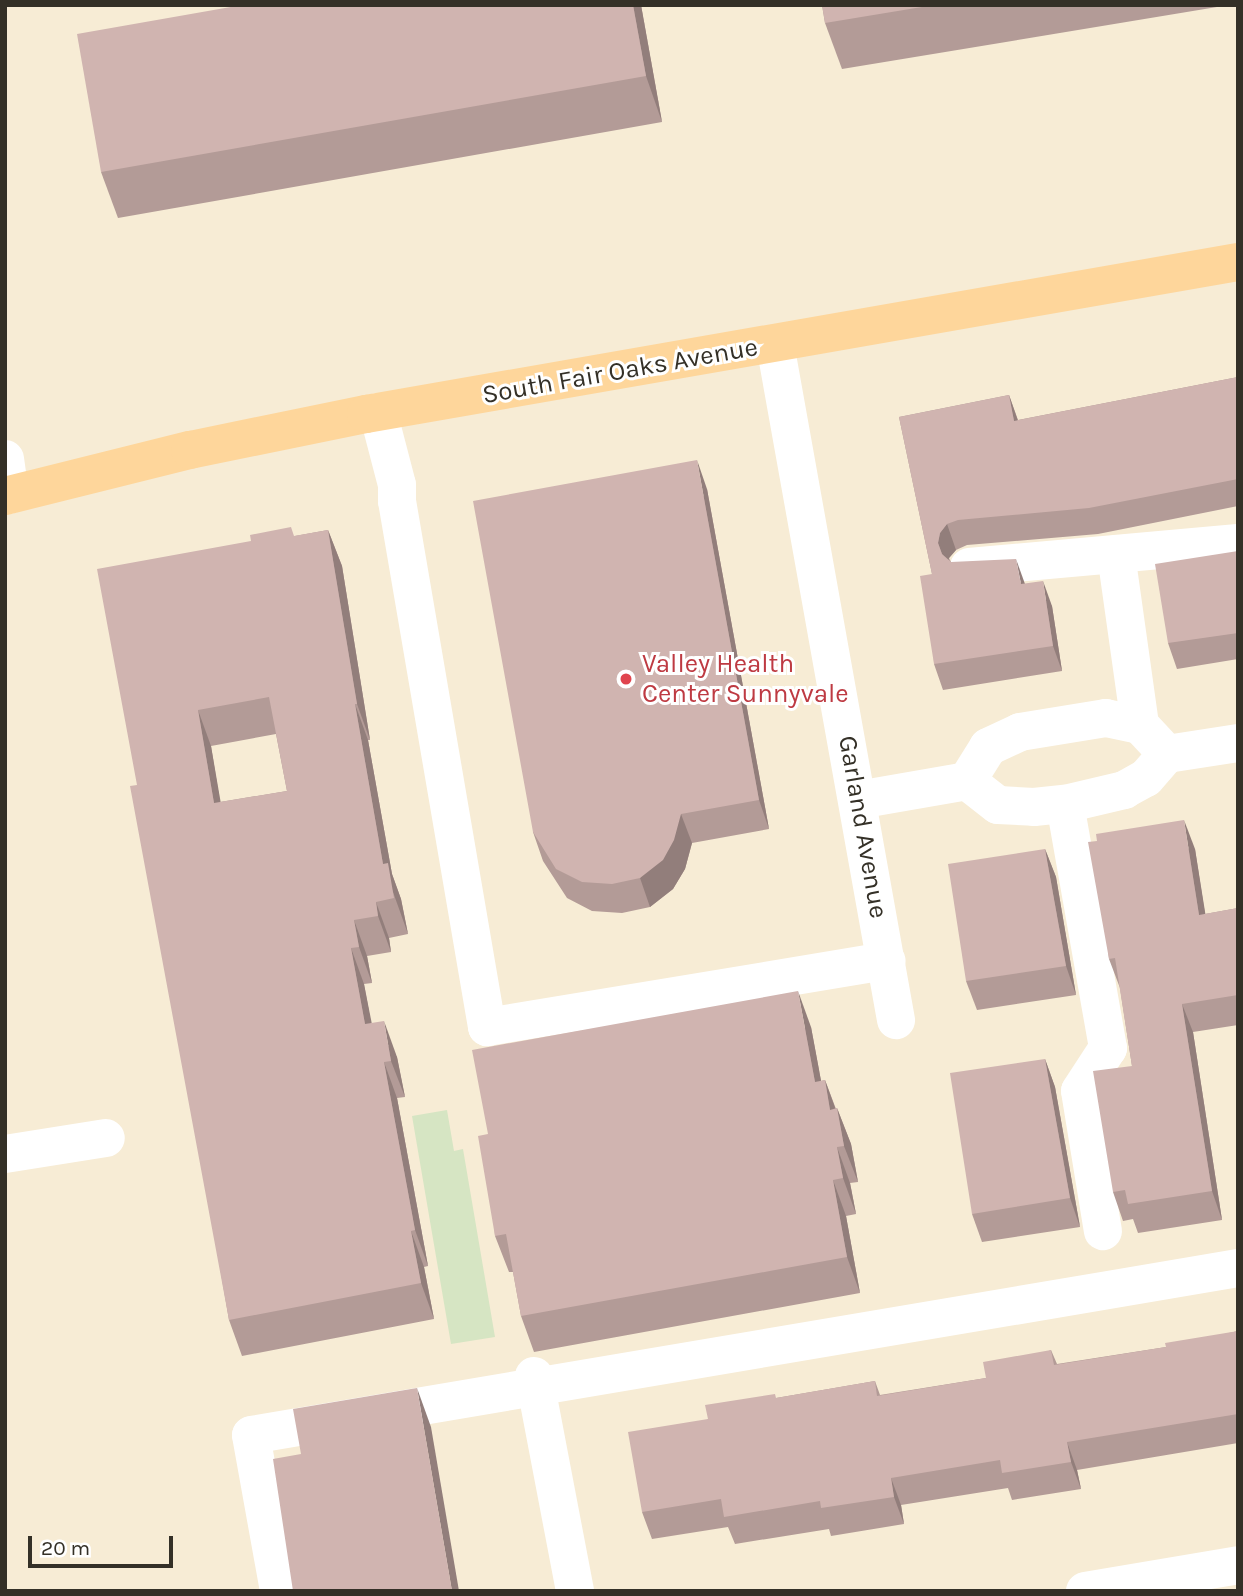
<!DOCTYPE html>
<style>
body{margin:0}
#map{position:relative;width:1243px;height:1596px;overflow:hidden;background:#f7ecd5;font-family:Karla,sans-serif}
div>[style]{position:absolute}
.green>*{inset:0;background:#d6e5c3}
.minor>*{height:38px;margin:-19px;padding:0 19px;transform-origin:19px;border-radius:19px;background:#fff}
.major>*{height:38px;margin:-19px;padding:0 19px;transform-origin:19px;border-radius:19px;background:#fed69b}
.wall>*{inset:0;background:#b39b97}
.shaded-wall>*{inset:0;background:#927e7b}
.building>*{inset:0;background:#d0b4b0}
.dots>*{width:19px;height:19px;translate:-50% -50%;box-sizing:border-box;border:4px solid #fff;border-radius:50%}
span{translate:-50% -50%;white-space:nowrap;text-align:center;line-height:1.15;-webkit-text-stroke:6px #fff;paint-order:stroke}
.street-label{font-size:26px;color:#343027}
.health-label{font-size:26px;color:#be3a42}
.left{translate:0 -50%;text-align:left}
.frame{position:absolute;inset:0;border:7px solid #343027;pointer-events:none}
.scale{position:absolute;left:28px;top:1536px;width:145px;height:32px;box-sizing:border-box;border:4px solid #343027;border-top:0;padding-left:9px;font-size:21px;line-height:24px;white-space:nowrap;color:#343027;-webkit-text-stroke:5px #fff;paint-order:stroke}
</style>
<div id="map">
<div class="green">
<div style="clip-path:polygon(447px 1110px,454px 1151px,463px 1149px,495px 1337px,451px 1344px,412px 1116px)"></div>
</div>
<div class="minor">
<div style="left:775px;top:344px;width:687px;rotate:79.85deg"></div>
<div style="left:378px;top:412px;width:75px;rotate:75.4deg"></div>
<div style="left:397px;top:485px;width:16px;rotate:90deg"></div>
<div style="left:397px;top:501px;width:534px;rotate:80.29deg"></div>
<div style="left:487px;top:1027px;width:405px;rotate:-9.4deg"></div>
<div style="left:5px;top:459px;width:36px;rotate:82deg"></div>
<div style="left:1116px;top:554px;width:173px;rotate:82deg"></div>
<div style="left:969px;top:567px;width:270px;rotate:-5.1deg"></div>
<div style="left:967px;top:781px;width:40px;rotate:-58deg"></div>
<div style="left:988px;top:747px;width:35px;rotate:-25deg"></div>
<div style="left:1020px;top:732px;width:87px;rotate:-9.2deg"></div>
<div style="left:1106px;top:718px;width:35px;rotate:12deg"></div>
<div style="left:1140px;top:725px;width:40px;rotate:47deg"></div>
<div style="left:858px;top:800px;width:111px;rotate:-9.9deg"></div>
<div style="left:967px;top:781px;width:39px;rotate:38deg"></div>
<div style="left:998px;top:805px;width:36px;rotate:3deg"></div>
<div style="left:1034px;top:807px;width:31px;rotate:-6deg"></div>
<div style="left:1065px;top:804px;width:61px;rotate:-13.3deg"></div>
<div style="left:1124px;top:790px;width:25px;rotate:-29deg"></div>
<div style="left:1146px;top:778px;width:32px;rotate:-49deg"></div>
<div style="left:1167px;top:754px;width:72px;rotate:-8.8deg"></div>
<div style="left:1065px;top:804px;width:248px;rotate:80deg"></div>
<div style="left:1108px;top:1048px;width:51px;rotate:123.1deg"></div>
<div style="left:1080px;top:1091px;width:142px;rotate:80.7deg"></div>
<div style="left:5px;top:1154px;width:102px;rotate:-9deg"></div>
<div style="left:534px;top:1376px;width:219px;rotate:79.2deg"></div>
<div style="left:279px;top:1591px;width:158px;rotate:-100.2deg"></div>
<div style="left:251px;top:1435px;width:1001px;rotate:-9.6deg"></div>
<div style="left:1085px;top:1591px;width:155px;rotate:-9.6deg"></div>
</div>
<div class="major">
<div style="left:5px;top:496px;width:191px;rotate:-14deg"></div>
<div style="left:190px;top:450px;width:180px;rotate:-11.6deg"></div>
<div style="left:366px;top:414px;width:885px;rotate:-9.89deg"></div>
</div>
<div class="wall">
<div style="clip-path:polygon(242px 5px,641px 5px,662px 122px,118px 218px,101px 172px)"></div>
<div style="clip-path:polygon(822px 5px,1229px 5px,842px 69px,825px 23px)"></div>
<div style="clip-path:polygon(1238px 377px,1238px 506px,1098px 534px,967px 545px,956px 550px,949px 558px,951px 562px,1025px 584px,1052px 606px,1062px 671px,943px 690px,934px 664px,932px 574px,899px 417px,1009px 395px,1018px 420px)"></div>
<div style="clip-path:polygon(707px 489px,769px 829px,692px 843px,685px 869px,673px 889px,650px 907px,622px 913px,592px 911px,567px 898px,543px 861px,533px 832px)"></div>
<div style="clip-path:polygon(evenodd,328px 530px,342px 566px,370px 740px,368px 740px,392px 874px,401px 899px,408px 934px,389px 938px,391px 952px,367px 956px,372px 983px,364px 984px,371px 1023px,397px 1057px,405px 1097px,397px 1098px,428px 1266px,424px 1267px,434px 1319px,242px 1356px,229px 1320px,137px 785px,295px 536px,328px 530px,276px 734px,287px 791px,220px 802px,211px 746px,276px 734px)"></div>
<div style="clip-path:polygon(1238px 551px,1238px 659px,1177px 669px,1168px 643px)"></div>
<div style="clip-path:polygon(1097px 841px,1195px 849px,1205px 914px,1238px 908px,1238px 1025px,1193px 1032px,1222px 1220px,1138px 1233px,1133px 1219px,1123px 1221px,1113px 1192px,1132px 1066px,1120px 988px,1109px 959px)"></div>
<div style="clip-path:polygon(1045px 849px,1056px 877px,1076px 995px,977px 1010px,966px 981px)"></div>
<div style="clip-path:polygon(811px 1027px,821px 1081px,825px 1080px,836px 1109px,837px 1108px,851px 1144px,858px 1182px,850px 1183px,856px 1214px,846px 1216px,860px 1293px,534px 1352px,521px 1316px,513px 1272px,509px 1272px,495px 1236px,488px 1134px)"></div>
<div style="clip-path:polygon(1045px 1059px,1055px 1087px,1080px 1227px,982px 1242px,972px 1214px)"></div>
<div style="clip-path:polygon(1238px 1331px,1238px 1443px,1077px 1470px,1081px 1489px,1012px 1500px,1008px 1488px,901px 1505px,904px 1524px,831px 1536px,829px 1529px,735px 1544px,728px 1527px,652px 1539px,642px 1512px,708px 1419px,776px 1398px,875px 1381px,880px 1395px,986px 1378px,1051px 1350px,1057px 1364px,1166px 1347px)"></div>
</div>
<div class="shaded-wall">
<div style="clip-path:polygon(633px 5px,641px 5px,662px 122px,646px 76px)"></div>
<div style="clip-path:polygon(1009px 395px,1018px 421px,1014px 421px)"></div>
<div style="clip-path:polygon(697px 460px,707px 489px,769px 829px,759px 800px)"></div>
<div style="clip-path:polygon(947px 524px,956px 550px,949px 558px,947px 568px,938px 543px,940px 533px)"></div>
<div style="clip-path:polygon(328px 530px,342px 566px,370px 740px,357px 704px)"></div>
<div style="clip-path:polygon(1016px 559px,1025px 584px,1021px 584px)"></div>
<div style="clip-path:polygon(1043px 581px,1052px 606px,1062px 671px,1053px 646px)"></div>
<div style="clip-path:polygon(355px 704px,368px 740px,392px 874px,401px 899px,408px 934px,383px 864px)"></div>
<div style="clip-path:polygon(198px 710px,211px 746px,227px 839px,214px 803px)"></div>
<div style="clip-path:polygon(681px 814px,692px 843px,685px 869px,673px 889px,650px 907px,640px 878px)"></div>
<div style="clip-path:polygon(1184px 820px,1195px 849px,1210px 943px,1199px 915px)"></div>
<div style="clip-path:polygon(1045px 849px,1056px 877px,1076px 995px,1066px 966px)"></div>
<div style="clip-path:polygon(376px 902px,389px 938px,391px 952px,378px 916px)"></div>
<div style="clip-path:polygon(354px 920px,367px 956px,372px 983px,359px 947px)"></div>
<div style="clip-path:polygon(351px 948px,364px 984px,379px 1060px,365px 1024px)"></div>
<div style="clip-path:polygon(798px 991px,811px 1027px,828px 1118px,815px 1082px)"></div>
<div style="clip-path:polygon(1182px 1004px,1193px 1032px,1222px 1220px,1212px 1191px)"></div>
<div style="clip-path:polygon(384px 1021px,397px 1057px,405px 1097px,391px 1061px)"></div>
<div style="clip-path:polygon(1045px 1059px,1055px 1087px,1080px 1227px,1070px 1198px)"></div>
<div style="clip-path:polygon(384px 1062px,397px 1098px,428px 1266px,415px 1230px)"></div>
<div style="clip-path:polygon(825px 1080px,838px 1116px,830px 1110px)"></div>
<div style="clip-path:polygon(837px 1108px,851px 1144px,858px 1182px,844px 1146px)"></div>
<div style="clip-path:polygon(837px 1147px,850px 1183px,856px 1214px,843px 1178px)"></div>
<div style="clip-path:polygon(833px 1180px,846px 1216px,860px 1293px,847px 1257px)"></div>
<div style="clip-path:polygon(411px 1231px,424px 1267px,434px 1319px,421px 1283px)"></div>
<div style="clip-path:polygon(417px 1388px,431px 1427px,459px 1591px,452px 1591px)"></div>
<div style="clip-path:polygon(1067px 1442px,1077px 1470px,1081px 1489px,1071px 1462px)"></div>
<div style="clip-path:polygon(891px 1478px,901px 1505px,904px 1524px,894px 1497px)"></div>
</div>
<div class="building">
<div style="clip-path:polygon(242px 5px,633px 5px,646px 76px,101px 172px,77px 34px)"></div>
<div style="clip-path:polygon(822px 5px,934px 5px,825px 23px)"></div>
<div style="clip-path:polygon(1238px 377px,1238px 479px,1089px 508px,958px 520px,947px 524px,940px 533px,938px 543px,942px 554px,951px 562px,1016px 559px,1021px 584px,1043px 581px,1053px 646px,934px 664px,920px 576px,932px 574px,899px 417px,1009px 395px,1014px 421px)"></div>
<div style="clip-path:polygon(697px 460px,759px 800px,681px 814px,674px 840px,663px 860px,640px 878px,612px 884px,582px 882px,556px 869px,533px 832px,473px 501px)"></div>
<div style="clip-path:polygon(evenodd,291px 527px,294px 536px,328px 530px,357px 704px,355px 704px,383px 864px,388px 863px,394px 898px,376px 902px,378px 916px,354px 920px,359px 947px,351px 948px,365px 1024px,384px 1021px,391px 1061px,384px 1062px,415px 1230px,411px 1231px,421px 1283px,229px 1320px,130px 786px,137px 785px,97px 569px,251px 541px,250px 535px,291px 527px,269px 697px,287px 791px,214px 803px,198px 710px,269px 697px)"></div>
<div style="clip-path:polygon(1238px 551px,1238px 633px,1168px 643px,1155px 564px)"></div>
<div style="clip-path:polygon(1184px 820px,1199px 915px,1238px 908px,1238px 995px,1182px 1004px,1212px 1191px,1128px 1204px,1125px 1190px,1113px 1192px,1093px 1071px,1132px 1066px,1115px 958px,1109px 959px,1088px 842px,1097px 841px,1096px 834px)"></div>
<div style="clip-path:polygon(1045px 849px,1066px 966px,966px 981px,948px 864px)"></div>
<div style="clip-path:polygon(798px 991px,815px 1082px,825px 1080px,830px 1110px,837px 1108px,844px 1146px,837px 1147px,843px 1178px,833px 1180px,847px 1257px,521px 1316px,506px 1234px,495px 1236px,478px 1136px,488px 1134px,472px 1050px)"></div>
<div style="clip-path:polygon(1045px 1059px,1070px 1198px,972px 1214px,950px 1073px)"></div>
<div style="clip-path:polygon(1238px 1331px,1238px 1414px,1067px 1442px,1071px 1462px,1002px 1473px,1000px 1460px,891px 1478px,894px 1497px,821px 1508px,820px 1501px,724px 1517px,721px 1499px,642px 1512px,628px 1432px,708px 1419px,705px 1405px,775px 1394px,776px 1398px,875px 1381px,877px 1396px,986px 1378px,983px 1362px,1051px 1350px,1054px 1365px,1166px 1347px,1165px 1343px)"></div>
<div style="clip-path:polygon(417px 1388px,452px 1591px,293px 1591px,273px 1459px,301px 1454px,293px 1409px)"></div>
</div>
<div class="dots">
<div style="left:626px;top:679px;background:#e0444e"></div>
</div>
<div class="street-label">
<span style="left:620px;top:371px;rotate:-10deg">South Fair Oaks Avenue</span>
<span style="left:863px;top:827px;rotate:80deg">Garland Avenue</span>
</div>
<div class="health-label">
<span class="left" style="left:642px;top:679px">Valley Health<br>Center Sunnyvale</span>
</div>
<div class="frame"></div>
<div class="scale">20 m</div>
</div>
